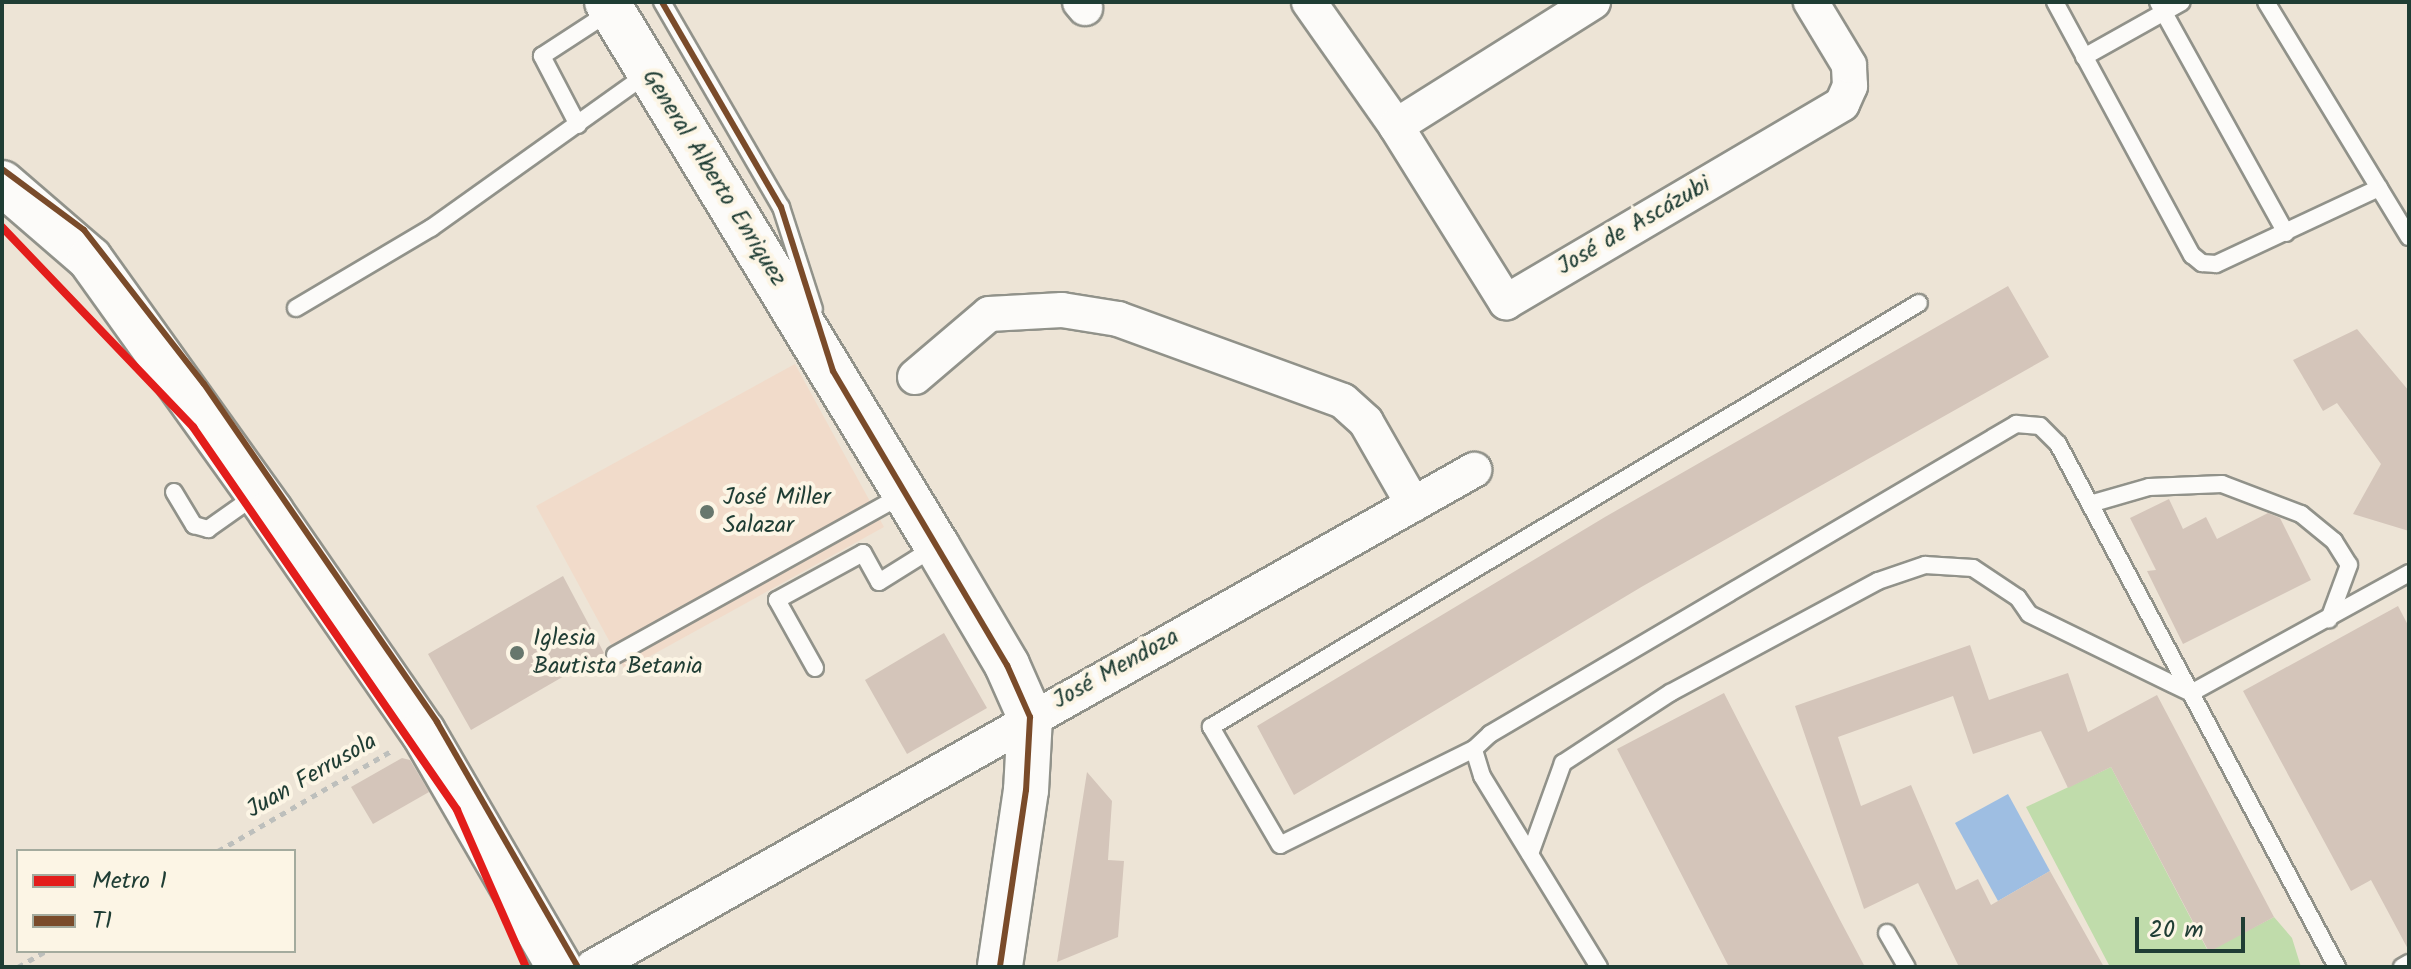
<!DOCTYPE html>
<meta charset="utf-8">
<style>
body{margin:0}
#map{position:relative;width:2411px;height:969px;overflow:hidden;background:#ede4d6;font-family:Kalam,sans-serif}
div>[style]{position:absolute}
.built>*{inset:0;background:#f1dbca}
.green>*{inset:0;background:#c0dcab}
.water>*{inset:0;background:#9ebee2}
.building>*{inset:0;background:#d4c5ba}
.path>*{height:5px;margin-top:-2.5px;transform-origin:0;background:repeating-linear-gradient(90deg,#bdbfbc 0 6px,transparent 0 12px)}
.roads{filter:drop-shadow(2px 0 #91928a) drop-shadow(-2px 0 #91928a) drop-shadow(0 2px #91928a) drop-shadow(0 -2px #91928a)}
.lane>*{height:16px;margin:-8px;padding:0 8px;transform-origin:8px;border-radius:8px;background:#fcfbf9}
.street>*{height:34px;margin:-17px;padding:0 17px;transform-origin:17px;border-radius:17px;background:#fcfbf9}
.primary>*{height:44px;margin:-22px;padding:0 22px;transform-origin:22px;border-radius:22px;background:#fcfbf9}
.bus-1>*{height:6px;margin:-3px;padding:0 3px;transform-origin:3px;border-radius:3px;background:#7a4b2a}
.metro-1>*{height:8px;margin:-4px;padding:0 4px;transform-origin:4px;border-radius:4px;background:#e31d1b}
.dots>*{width:22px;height:22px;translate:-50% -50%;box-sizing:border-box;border:4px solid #fcf5e5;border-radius:50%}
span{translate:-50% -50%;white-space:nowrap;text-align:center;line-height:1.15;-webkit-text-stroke:8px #fcf5e5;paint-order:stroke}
.street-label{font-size:24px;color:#1f3d34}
.poi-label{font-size:24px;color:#1f3d34}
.left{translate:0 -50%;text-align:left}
.frame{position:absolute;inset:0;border:4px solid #1f3d34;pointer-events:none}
.legend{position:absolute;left:16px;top:849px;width:280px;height:104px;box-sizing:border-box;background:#fcf5e5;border:2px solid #a4ab9e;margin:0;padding:10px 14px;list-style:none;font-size:24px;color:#1f3d34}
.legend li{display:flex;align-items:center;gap:16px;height:40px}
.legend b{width:40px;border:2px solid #a4ab9e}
.scale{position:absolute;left:2135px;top:917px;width:110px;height:36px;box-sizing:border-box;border:4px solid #1f3d34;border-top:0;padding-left:10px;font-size:24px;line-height:28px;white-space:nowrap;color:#1f3d34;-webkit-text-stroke:6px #fcf5e5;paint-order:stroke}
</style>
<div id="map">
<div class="built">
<div style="clip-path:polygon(795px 364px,884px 527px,625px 670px,536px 506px)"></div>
</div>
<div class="green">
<div style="clip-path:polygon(2111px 767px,2208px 951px,2274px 917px,2292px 938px,2301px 967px,2110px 967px,2026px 807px)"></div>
</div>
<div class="water">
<div style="clip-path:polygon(2008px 794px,2050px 871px,1998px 901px,1955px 823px)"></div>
</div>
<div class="building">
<div style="clip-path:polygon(2008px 286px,2049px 357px,1643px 586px,1294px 795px,1257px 726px,1605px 517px)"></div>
<div style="clip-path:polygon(2357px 329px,2409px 391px,2409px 531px,2353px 514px,2381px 464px,2337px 403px,2323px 411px,2293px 360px)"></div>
<div style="clip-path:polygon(2169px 499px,2183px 529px,2206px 517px,2217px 539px,2268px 513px,2280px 518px,2311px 580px,2183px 644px,2147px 571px,2156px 570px,2130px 518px)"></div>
<div style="clip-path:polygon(563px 576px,604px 653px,471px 730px,428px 654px)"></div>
<div style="clip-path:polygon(2398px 606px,2409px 627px,2409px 951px,2371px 880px,2351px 891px,2243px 691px)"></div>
<div style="clip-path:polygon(944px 633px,987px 708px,907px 754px,865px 680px)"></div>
<div style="clip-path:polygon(1970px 645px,1989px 700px,2068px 673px,2088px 732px,2157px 695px,2274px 917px,2209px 952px,2111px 767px,2068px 788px,2041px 731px,1973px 754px,1953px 696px,1838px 737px,1861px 806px,1911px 785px,1956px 890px,1978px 879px,1991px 905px,2050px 871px,2104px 967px,1959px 967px,1918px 883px,1864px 909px,1795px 706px)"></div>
<div style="clip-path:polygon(1724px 693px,1840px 920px,1865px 967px,1729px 967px,1617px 749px)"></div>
<div style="clip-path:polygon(402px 758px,410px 760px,429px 792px,373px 824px,351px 787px)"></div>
<div style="clip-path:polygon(1087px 772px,1112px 801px,1108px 860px,1124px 861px,1118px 937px,1057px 962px)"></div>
</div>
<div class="path">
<div style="left:218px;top:851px;width:200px;rotate:-30deg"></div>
<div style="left:18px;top:967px;width:32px;rotate:-30deg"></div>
</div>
<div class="roads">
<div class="lane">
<div style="left:662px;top:2px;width:237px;rotate:59.9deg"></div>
<div style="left:781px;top:207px;width:107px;rotate:72.1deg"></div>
<div style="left:2055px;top:2px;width:288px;rotate:61.6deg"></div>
<div style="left:2192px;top:255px;width:13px;rotate:39deg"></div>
<div style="left:2202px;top:263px;width:14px;rotate:4deg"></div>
<div style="left:2216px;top:264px;width:180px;rotate:-25deg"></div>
<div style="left:2158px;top:2px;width:264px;rotate:61deg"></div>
<div style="left:2266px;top:2px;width:275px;rotate:58.7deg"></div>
<div style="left:2084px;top:57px;width:112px;rotate:-29.3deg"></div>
<div style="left:578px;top:125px;width:78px;rotate:-117.6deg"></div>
<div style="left:542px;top:56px;width:82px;rotate:-33.1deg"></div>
<div style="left:296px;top:308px;width:157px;rotate:-30.7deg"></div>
<div style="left:431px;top:228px;width:265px;rotate:-35.5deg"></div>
<div style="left:174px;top:492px;width:39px;rotate:59deg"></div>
<div style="left:194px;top:525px;width:15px;rotate:16deg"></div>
<div style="left:208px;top:529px;width:59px;rotate:-35.3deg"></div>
<div style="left:2090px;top:504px;width:61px;rotate:-16.1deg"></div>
<div style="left:2149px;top:487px;width:73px;rotate:-2.4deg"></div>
<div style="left:2222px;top:484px;width:85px;rotate:20.8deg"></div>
<div style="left:2301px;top:514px;width:43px;rotate:39.3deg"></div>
<div style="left:2334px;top:541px;width:28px;rotate:58deg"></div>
<div style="left:2349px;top:565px;width:58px;rotate:110.3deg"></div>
<div style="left:615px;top:655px;width:331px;rotate:-29.1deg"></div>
<div style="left:815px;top:668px;width:78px;rotate:-119.2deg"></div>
<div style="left:777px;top:600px;width:98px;rotate:-28.7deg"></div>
<div style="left:863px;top:553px;width:33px;rotate:61deg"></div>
<div style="left:879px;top:582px;width:66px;rotate:-32deg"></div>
<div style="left:1474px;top:749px;width:216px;rotate:153.7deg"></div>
<div style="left:1280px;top:845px;width:137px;rotate:-120.3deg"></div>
<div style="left:1211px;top:727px;width:825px;rotate:-30.92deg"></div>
<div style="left:1530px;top:854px;width:97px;rotate:-70.1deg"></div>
<div style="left:1563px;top:763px;width:128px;rotate:-33.2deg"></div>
<div style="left:1670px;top:693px;width:236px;rotate:-28.3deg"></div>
<div style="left:1878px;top:581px;width:50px;rotate:-18.8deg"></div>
<div style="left:1925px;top:565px;width:48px;rotate:3.6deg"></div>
<div style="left:1973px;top:568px;width:54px;rotate:33.7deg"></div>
<div style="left:2018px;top:598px;width:19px;rotate:55deg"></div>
<div style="left:2029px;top:614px;width:180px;rotate:26deg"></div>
<div style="left:2191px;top:693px;width:249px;rotate:-28.8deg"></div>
<div style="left:1887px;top:933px;width:39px;rotate:60deg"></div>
<div style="left:1599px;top:967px;width:224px;rotate:-121.5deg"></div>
<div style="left:1482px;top:776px;width:28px;rotate:-107deg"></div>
<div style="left:1474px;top:749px;width:22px;rotate:-43deg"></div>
<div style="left:1490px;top:734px;width:611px;rotate:-30.51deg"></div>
<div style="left:2016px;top:424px;width:24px;rotate:5deg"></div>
<div style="left:2040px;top:426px;width:25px;rotate:45deg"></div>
<div style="left:2058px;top:444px;width:593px;rotate:61.92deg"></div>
<div style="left:2402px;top:967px;width:8px;rotate:-30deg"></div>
</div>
<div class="street">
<div style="left:1080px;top:2px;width:8px;rotate:50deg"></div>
<div style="left:1309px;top:2px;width:151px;rotate:54.9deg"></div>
<div style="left:1396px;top:126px;width:208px;rotate:58deg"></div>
<div style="left:1506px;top:302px;width:390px;rotate:-30.5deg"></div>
<div style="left:1842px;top:104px;width:20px;rotate:-66deg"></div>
<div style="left:1850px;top:86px;width:21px;rotate:-93deg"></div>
<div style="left:1849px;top:65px;width:74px;rotate:-121.1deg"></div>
<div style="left:1396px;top:126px;width:233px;rotate:-32.2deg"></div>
<div style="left:915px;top:377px;width:97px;rotate:-40.4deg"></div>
<div style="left:989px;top:314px;width:73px;rotate:-3.1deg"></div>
<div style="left:1062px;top:310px;width:57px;rotate:9.1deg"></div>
<div style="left:1118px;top:319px;width:239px;rotate:20deg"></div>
<div style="left:1343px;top:401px;width:31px;rotate:42deg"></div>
<div style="left:1366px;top:422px;width:95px;rotate:60.2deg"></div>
<div style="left:593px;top:967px;width:1012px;rotate:-29.43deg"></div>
</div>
<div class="primary">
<div style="left:607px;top:2px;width:636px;rotate:58.76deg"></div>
<div style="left:937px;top:546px;width:138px;rotate:59.5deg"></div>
<div style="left:1007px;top:665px;width:57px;rotate:66.1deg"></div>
<div style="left:1030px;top:717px;width:73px;rotate:93.1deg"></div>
<div style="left:1026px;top:790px;width:179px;rotate:98.4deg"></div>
<div style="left:2px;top:183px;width:116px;rotate:40.8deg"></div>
<div style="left:90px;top:259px;width:311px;rotate:54.4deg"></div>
<div style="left:271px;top:512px;width:267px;rotate:55.4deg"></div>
<div style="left:423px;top:732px;width:272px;rotate:59.9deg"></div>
</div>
</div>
<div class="bus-1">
<div style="left:662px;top:2px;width:237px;rotate:59.9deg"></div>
<div style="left:781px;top:207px;width:172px;rotate:72.4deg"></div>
<div style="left:833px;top:371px;width:342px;rotate:59.4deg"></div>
<div style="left:1007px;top:665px;width:57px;rotate:66.1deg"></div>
<div style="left:1030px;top:717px;width:73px;rotate:93.1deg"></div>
<div style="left:1026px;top:790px;width:179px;rotate:98.4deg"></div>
<div style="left:2px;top:169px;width:102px;rotate:36.6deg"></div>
<div style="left:84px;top:230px;width:195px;rotate:52.1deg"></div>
<div style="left:204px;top:384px;width:411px;rotate:55.4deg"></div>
<div style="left:437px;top:722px;width:283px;rotate:60.1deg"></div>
</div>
<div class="metro-1">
<div style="left:2px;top:227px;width:277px;rotate:46.3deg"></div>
<div style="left:193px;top:427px;width:465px;rotate:55.4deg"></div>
<div style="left:457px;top:810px;width:171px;rotate:66.3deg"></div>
</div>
<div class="dots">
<div style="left:707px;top:512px;background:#67776d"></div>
<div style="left:517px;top:653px;background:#67776d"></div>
</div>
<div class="street-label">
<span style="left:714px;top:178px;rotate:58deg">General Alberto Enriquez</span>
<span style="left:1634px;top:226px;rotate:-30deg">José de Ascázubi</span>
<span style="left:1116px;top:669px;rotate:-29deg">José Mendoza</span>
<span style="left:312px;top:776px;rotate:-30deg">Juan Ferrusola</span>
</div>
<div class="poi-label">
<span class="left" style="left:723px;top:512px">José Miller<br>Salazar</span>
<span class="left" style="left:533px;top:653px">Iglesia<br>Bautista Betania</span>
</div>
<div class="frame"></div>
<ul class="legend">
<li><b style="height:10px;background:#e31d1b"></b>Metro 1</li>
<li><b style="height:10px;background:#7a4b2a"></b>T1</li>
</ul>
<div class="scale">20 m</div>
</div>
